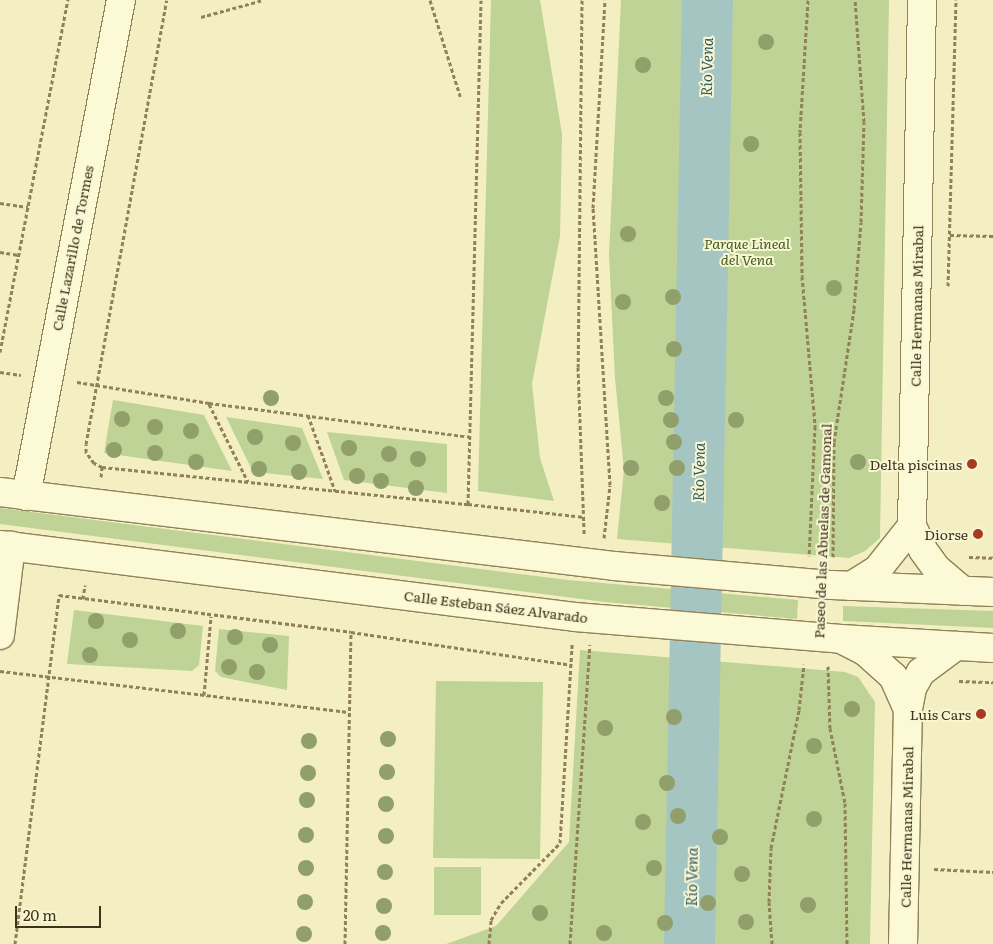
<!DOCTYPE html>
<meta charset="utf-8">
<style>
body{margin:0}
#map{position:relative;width:993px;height:944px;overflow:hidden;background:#f3efc3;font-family:Literata,serif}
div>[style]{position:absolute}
.green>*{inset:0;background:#bed395}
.river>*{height:51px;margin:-25.5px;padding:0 25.5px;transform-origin:25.5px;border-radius:25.5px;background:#a5c5c3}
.path>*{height:3px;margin-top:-1.5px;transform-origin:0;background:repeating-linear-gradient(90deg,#908157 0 4px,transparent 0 6.5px)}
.roads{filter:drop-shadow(1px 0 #908157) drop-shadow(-1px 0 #908157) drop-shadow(0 1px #908157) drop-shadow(0 -1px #908157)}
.minor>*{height:28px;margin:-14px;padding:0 14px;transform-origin:14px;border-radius:14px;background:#fcf9d7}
.secondary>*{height:28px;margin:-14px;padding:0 14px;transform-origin:14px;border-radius:14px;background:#fcf9d7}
.trees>*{width:16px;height:16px;margin:-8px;border-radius:50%;background:#919f6a}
.dots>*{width:14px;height:14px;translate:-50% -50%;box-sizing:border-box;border:2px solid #f9f6d3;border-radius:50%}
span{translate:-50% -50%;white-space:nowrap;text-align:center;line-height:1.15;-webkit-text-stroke:4px #f9f6d3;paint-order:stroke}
.park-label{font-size:14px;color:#415d21;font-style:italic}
.street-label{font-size:14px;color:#3e341d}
.poi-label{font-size:14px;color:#3e341d}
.right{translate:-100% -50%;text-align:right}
.water-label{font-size:15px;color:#2a575f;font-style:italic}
.scale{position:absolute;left:15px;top:906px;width:86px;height:22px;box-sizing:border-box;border:2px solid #3e341d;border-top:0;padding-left:6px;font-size:15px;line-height:18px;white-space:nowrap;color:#3e341d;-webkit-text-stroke:4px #f9f6d3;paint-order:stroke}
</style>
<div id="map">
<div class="green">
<div style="clip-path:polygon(491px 0,540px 0,562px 134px,560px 236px,532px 384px,540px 458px,554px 501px,478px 491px)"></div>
<div style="clip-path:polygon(621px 0,889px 0,880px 538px,865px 551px,849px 558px,617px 539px,624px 470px,615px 378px,609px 255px)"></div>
<div style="clip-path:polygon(113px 400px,204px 415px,232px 471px,104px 453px)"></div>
<div style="clip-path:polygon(226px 417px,302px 428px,323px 479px,253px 472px)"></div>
<div style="clip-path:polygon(327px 432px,447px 444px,447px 493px,344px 480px)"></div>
<div style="clip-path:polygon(0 508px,568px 580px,798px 600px,797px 619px,605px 602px,0 524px)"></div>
<div style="clip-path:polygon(843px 606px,993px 611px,993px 628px,843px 621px)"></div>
<div style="clip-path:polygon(74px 610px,203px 626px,199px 665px,192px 671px,67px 664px)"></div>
<div style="clip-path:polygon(219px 629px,289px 636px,287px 690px,221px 677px,215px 671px)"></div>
<div style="clip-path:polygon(580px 650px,845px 672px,858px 677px,875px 702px,870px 944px,446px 944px,496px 926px,569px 842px)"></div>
<div style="clip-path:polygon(436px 681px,543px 682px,540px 859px,433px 858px)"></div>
<div style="clip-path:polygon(434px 867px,481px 867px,481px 915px,434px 915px)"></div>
</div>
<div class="river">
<div style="left:689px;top:944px;width:944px;rotate:-88.91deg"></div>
</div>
<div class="path">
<div style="left:430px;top:0;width:101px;rotate:72.6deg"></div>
<div style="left:582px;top:0;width:367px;rotate:90.6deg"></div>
<div style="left:578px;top:367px;width:167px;rotate:87.9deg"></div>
<div style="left:808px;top:0;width:132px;rotate:93.5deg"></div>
<div style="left:800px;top:132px;width:144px;rotate:89.2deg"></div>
<div style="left:802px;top:276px;width:151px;rotate:85deg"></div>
<div style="left:815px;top:426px;width:130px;rotate:92.6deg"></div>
<div style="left:201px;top:17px;width:64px;rotate:-15.3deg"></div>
<div style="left:0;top:203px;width:28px;rotate:8deg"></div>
<div style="left:950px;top:235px;width:43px;rotate:1.3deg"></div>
<div style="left:0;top:252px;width:19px;rotate:9deg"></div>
<div style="left:948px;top:286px;width:286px;rotate:-88.4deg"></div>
<div style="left:0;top:352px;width:359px;rotate:-79.1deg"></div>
<div style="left:0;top:372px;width:21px;rotate:8deg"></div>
<div style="left:77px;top:382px;width:134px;rotate:9deg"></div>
<div style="left:209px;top:403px;width:263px;rotate:7.4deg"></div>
<div style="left:209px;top:404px;width:87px;rotate:63.4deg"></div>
<div style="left:308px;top:415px;width:81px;rotate:70.4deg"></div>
<div style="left:102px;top:467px;width:368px;rotate:5.8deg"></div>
<div style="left:468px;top:504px;width:504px;rotate:-88.52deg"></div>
<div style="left:101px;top:477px;width:10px;rotate:-84deg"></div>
<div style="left:102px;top:467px;width:9px;rotate:-153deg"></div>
<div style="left:94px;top:463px;width:14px;rotate:-126deg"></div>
<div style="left:86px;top:452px;width:8px;rotate:-90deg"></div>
<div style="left:86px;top:444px;width:451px;rotate:-79.7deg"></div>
<div style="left:468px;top:504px;width:117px;rotate:6.4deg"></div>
<div style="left:604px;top:538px;width:53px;rotate:-83.5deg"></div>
<div style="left:610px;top:485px;width:278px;rotate:-93.5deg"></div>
<div style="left:593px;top:208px;width:208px;rotate:-86.7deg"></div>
<div style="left:833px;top:557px;width:115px;rotate:-89.5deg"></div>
<div style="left:834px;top:442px;width:134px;rotate:-81.4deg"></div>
<div style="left:854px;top:309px;width:87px;rotate:-85.4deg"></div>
<div style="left:861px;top:222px;width:100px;rotate:-88.3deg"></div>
<div style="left:864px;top:122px;width:122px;rotate:-94.2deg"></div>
<div style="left:969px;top:557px;width:24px;rotate:2deg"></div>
<div style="left:83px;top:599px;width:14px;rotate:-82deg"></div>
<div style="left:828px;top:666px;width:62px;rotate:88.2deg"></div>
<div style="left:830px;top:728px;width:76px;rotate:78.7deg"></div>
<div style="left:845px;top:803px;width:141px;rotate:89.2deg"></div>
<div style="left:0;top:671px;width:351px;rotate:6.7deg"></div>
<div style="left:959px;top:681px;width:34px;rotate:2deg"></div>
<div style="left:204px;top:695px;width:79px;rotate:-84.9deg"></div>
<div style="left:934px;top:869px;width:59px;rotate:2.9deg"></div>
<div style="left:15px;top:944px;width:352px;rotate:-82.8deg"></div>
<div style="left:59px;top:595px;width:294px;rotate:7.2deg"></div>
<div style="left:351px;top:632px;width:222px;rotate:8.5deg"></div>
<div style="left:345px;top:944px;width:312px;rotate:-88.9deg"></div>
<div style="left:489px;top:944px;width:24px;rotate:-85deg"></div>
<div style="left:491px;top:920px;width:20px;rotate:-60deg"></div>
<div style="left:501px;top:903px;width:84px;rotate:-45.5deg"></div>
<div style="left:560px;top:843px;width:199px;rotate:-86.5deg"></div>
<div style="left:570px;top:944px;width:300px;rotate:-86.2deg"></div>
<div style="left:772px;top:944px;width:42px;rotate:-94.1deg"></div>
<div style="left:769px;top:902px;width:54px;rotate:-87.9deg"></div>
<div style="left:771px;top:848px;width:141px;rotate:-78.5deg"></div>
<div style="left:799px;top:710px;width:46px;rotate:-83.8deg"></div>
</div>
<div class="roads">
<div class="minor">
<div style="left:26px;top:496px;width:505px;rotate:-79.16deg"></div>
<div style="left:912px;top:526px;width:26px;rotate:65deg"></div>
<div style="left:923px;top:550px;width:24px;rotate:54deg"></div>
<div style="left:937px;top:569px;width:34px;rotate:40deg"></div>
<div style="left:851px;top:586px;width:31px;rotate:-32deg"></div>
<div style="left:877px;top:570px;width:56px;rotate:-51.5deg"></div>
<div style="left:912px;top:526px;width:526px;rotate:-88.91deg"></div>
<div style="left:0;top:635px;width:90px;rotate:-83deg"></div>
<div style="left:841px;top:639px;width:28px;rotate:27deg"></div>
<div style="left:866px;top:652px;width:36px;rotate:42deg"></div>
<div style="left:893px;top:676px;width:36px;rotate:66deg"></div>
<div style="left:903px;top:944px;width:235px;rotate:-88.8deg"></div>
<div style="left:908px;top:709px;width:21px;rotate:-79deg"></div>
<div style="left:912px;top:688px;width:18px;rotate:-61deg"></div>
<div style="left:921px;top:672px;width:44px;rotate:-36.6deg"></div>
</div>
<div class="secondary">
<div style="left:0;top:492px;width:618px;rotate:6.87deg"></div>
<div style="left:614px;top:566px;width:219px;rotate:5deg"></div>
<div style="left:832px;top:585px;width:161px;rotate:2.5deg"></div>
<div style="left:0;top:545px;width:579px;rotate:7.14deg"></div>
<div style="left:575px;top:617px;width:267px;rotate:4.7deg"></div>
<div style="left:841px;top:639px;width:152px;rotate:3.4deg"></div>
</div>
</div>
<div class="trees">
<div style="left:766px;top:42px"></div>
<div style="left:643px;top:65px"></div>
<div style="left:751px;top:144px"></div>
<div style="left:628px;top:234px"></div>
<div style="left:834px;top:288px"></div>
<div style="left:673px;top:297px"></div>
<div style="left:623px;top:302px"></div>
<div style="left:674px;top:349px"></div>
<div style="left:271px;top:398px"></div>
<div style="left:666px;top:398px"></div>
<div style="left:122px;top:419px"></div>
<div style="left:671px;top:420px"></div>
<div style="left:736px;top:420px"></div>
<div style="left:155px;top:427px"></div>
<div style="left:191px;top:431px"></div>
<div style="left:255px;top:437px"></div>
<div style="left:674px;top:442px"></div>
<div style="left:293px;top:443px"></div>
<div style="left:349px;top:448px"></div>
<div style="left:114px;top:450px"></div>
<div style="left:155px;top:453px"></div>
<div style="left:389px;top:454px"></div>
<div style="left:418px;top:459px"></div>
<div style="left:196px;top:462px"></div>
<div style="left:858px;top:462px"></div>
<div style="left:631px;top:468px"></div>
<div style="left:677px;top:468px"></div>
<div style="left:259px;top:469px"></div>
<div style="left:299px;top:472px"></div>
<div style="left:357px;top:476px"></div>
<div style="left:381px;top:481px"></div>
<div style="left:416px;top:488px"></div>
<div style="left:662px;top:503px"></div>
<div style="left:96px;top:621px"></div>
<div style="left:178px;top:631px"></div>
<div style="left:235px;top:637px"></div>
<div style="left:130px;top:640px"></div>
<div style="left:270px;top:645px"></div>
<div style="left:90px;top:655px"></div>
<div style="left:229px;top:667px"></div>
<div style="left:257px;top:672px"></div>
<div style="left:852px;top:709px"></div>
<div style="left:674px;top:717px"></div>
<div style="left:605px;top:728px"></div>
<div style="left:388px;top:739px"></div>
<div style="left:309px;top:741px"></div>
<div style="left:814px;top:746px"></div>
<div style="left:387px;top:772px"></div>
<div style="left:308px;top:773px"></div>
<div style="left:667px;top:783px"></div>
<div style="left:307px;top:800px"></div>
<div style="left:386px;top:804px"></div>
<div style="left:678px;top:816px"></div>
<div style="left:814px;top:819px"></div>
<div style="left:643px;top:822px"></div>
<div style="left:306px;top:835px"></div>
<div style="left:386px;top:836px"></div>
<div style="left:720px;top:837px"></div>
<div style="left:306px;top:868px"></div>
<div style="left:654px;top:868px"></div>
<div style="left:385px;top:872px"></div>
<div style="left:742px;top:874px"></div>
<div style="left:305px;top:902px"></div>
<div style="left:708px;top:903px"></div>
<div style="left:808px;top:905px"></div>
<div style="left:384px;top:906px"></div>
<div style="left:540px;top:913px"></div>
<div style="left:746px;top:922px"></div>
<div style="left:665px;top:923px"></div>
<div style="left:383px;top:933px"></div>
<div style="left:604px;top:933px"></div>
<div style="left:304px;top:934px"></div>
</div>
<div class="dots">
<div style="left:972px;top:464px;background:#a63b20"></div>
<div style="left:978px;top:534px;background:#a63b20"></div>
<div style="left:981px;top:714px;background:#a63b20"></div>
</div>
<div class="park-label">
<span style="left:747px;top:251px">Parque Lineal<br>del Vena</span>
</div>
<div class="street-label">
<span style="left:72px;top:248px;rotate:-79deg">Calle Lazarillo de Tormes</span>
<span style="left:916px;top:306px;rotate:-89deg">Calle Hermanas Mirabal</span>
<span style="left:822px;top:531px;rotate:-88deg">Paseo de las Abuelas de Gamonal</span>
<span style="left:496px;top:606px;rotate:7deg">Calle Esteban Sáez Alvarado</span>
<span style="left:906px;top:827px;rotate:-89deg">Calle Hermanas Mirabal</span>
</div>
<div class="poi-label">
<span class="right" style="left:962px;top:464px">Delta piscinas</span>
<span class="right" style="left:968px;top:534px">Diorse</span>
<span class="right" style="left:971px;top:714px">Luis Cars</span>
</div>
<div class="water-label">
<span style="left:706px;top:67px;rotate:-89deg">Río Vena</span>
<span style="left:698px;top:472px;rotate:-89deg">Río Vena</span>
<span style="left:691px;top:877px;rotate:-89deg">Río Vena</span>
</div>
<div class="scale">20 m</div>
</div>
